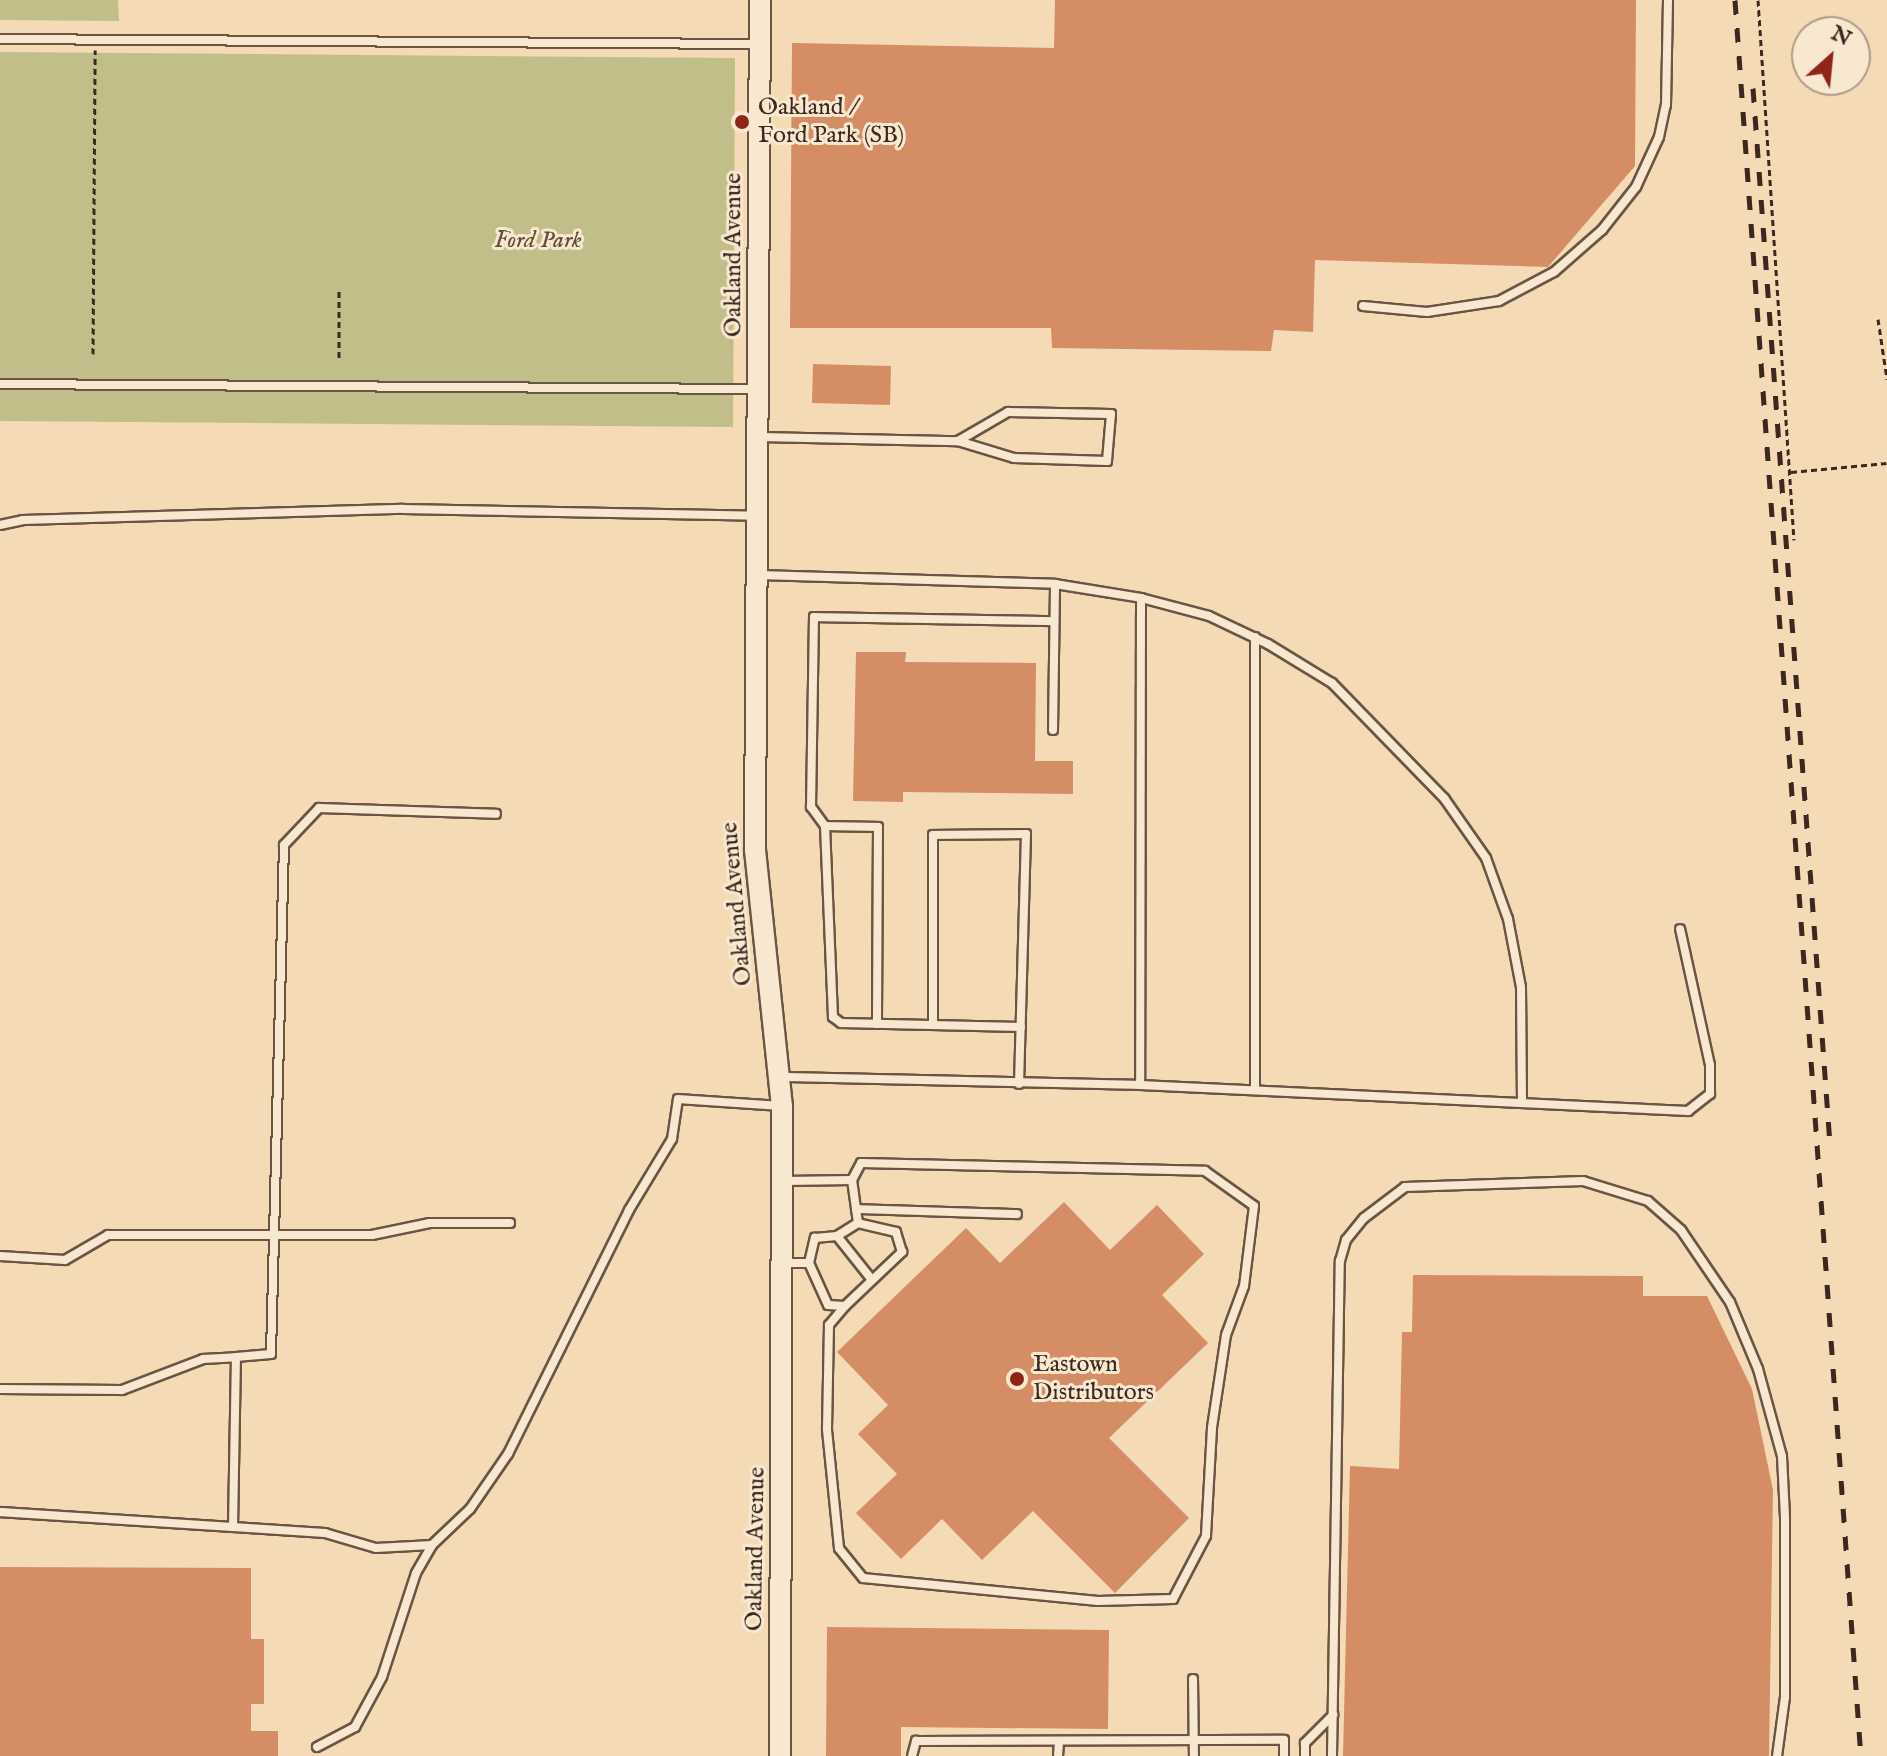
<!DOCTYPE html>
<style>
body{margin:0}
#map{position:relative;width:1887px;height:1756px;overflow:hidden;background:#f4dbb6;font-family:"IM FELL English",serif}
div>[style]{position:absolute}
.green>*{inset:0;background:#c2be89}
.building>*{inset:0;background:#d48d65}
.path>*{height:3px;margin-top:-1.5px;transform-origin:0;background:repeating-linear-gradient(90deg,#3c281f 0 6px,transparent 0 10px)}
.roads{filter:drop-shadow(2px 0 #6a5545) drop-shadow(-2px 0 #6a5545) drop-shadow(0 2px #6a5545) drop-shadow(0 -2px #6a5545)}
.service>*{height:8px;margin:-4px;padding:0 4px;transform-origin:4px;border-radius:4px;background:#f8e8d0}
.tertiary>*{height:20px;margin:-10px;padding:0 10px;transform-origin:10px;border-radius:10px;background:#f8e8d0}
.rail>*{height:5px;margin-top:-2.5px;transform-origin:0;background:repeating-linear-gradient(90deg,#3c281f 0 14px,transparent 0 28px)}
.dots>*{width:22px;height:22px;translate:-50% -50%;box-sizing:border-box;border:4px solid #f8e8d0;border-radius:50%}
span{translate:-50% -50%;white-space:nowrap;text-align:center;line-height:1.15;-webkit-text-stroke:6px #f8e8d0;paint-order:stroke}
.poi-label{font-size:24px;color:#3c281f}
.left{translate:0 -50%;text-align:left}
.park-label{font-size:24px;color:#5e4e3a;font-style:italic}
.street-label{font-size:24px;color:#3c281f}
.north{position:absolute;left:1791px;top:16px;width:80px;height:80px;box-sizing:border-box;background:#f8e8d0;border:2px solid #ad9b89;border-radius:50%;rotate:27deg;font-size:22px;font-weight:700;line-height:32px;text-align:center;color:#3c281f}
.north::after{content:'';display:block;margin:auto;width:28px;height:36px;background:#8f2418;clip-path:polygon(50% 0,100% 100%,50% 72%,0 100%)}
</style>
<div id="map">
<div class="green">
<div style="clip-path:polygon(0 0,118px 0,119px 21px,0 20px)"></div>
<div style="clip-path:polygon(0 52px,735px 58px,733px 427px,0 421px)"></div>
</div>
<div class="building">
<div style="clip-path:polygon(1055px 0,1636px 0,1635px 166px,1548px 267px,1315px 260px,1313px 332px,1274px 330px,1271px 351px,1052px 348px,1051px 328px,790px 328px,792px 43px,1054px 48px)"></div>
<div style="clip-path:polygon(813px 364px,891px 366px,890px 405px,812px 403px)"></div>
<div style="clip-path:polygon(856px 652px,906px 652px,905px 662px,1036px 663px,1035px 761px,1073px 761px,1073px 794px,903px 792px,903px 802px,853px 801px)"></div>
<div style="clip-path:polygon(1064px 1202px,1110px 1250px,1157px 1205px,1204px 1254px,1162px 1295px,1208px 1343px,1109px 1438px,1189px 1518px,1115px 1593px,1033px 1511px,982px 1560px,942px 1519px,901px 1559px,856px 1513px,897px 1474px,858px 1434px,888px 1405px,837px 1352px,966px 1228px,1000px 1263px)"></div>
<div style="clip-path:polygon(1413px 1275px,1643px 1276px,1643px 1296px,1707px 1296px,1752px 1389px,1773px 1490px,1769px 1756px,1343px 1756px,1350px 1466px,1399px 1469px,1402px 1332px,1412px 1332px)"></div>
<div style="clip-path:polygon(0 1567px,251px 1568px,251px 1639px,264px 1639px,264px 1704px,251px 1704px,251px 1731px,278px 1731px,278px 1756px,0 1756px)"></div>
<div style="clip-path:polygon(827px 1627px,1109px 1630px,1108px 1729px,901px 1727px,901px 1756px,826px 1756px)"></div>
</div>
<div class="path">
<div style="left:1758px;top:0;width:541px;rotate:86.19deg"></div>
<div style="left:1878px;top:319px;width:61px;rotate:81.5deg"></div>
<div style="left:93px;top:354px;width:304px;rotate:-89.6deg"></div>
<div style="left:339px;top:358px;width:69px;rotate:-90deg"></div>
<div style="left:1791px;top:472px;width:96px;rotate:-5.4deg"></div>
</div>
<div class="roads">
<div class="service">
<div style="left:0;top:39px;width:759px;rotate:0.38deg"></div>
<div style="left:1363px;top:306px;width:64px;rotate:5.4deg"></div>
<div style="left:1427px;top:312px;width:73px;rotate:-8.7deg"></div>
<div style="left:1499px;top:301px;width:62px;rotate:-27.8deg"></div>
<div style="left:1554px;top:272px;width:64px;rotate:-41.2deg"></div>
<div style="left:1602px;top:230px;width:55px;rotate:-51.7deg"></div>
<div style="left:1636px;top:187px;width:55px;rotate:-65.3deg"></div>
<div style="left:1659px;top:137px;width:33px;rotate:-78deg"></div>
<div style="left:1666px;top:105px;width:105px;rotate:-88.9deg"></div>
<div style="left:0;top:384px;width:755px;rotate:0.38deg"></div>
<div style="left:760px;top:437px;width:198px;rotate:1.2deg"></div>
<div style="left:958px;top:441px;width:58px;rotate:-30.1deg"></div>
<div style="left:1008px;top:412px;width:103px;rotate:1.1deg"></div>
<div style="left:1111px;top:414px;width:47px;rotate:94.9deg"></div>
<div style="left:1107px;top:461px;width:93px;rotate:-178.2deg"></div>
<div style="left:1014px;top:458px;width:59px;rotate:-163.1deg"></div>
<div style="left:0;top:525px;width:24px;rotate:-12deg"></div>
<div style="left:23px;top:520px;width:380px;rotate:-1.7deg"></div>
<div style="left:403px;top:509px;width:355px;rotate:1.1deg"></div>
<div style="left:759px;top:575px;width:296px;rotate:1.7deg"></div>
<div style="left:1055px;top:584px;width:87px;rotate:9.2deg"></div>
<div style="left:1141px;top:598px;width:487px;rotate:90.1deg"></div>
<div style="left:1140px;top:1085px;width:360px;rotate:-178.7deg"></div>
<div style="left:1141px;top:598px;width:70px;rotate:14.8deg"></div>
<div style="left:1209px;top:616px;width:65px;rotate:25.4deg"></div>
<div style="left:1268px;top:644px;width:75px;rotate:31.4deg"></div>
<div style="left:1332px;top:683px;width:161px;rotate:45.8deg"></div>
<div style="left:1444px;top:798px;width:73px;rotate:55deg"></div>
<div style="left:1486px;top:858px;width:65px;rotate:70.2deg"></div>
<div style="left:1508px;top:919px;width:69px;rotate:79.2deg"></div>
<div style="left:1521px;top:987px;width:116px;rotate:89.5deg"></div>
<div style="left:1255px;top:637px;width:453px;rotate:90deg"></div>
<div style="left:1053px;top:730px;width:146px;rotate:-89.2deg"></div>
<div style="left:825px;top:826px;width:53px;rotate:1.1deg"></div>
<div style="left:878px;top:827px;width:197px;rotate:90.3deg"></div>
<div style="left:933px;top:1025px;width:190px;rotate:-90deg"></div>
<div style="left:933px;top:835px;width:93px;rotate:-0.6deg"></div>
<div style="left:1026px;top:834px;width:250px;rotate:91.6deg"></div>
<div style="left:1021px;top:1027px;width:180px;rotate:-178.7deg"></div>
<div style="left:841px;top:1023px;width:10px;rotate:-143deg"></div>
<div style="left:833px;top:1017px;width:191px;rotate:-92.4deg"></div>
<div style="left:825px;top:826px;width:24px;rotate:-126deg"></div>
<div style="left:811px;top:807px;width:190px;rotate:-89.1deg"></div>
<div style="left:814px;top:617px;width:240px;rotate:1deg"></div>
<div style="left:1140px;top:1085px;width:549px;rotate:2.72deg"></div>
<div style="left:1688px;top:1111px;width:28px;rotate:-38deg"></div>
<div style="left:1710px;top:1094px;width:29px;rotate:-90deg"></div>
<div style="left:1710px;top:1065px;width:139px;rotate:-102.4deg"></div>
<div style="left:784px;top:1181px;width:68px;rotate:-0.8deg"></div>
<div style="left:852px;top:1180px;width:19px;rotate:-62deg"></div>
<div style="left:861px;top:1163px;width:344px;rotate:1.3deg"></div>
<div style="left:1205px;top:1171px;width:60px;rotate:35.5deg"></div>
<div style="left:1254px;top:1206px;width:81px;rotate:97.1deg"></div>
<div style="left:1244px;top:1286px;width:52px;rotate:110.2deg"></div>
<div style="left:1226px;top:1335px;width:94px;rotate:98.6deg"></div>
<div style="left:1212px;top:1428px;width:108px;rotate:93.2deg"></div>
<div style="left:1206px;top:1536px;width:71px;rotate:117.6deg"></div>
<div style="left:1173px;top:1599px;width:75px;rotate:178.5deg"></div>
<div style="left:1098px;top:1601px;width:236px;rotate:-174.4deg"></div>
<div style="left:863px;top:1578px;width:38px;rotate:-129deg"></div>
<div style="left:839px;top:1548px;width:120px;rotate:-95.8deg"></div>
<div style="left:827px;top:1429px;width:104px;rotate:-88.9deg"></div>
<div style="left:829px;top:1325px;width:25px;rotate:-50deg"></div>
<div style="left:856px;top:1209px;width:161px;rotate:1.8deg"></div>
<div style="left:837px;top:1236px;width:56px;rotate:51.5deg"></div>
<div style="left:0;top:1256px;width:65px;rotate:3.5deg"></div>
<div style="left:65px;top:1260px;width:50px;rotate:-30.2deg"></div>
<div style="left:108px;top:1235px;width:264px"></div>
<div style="left:372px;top:1235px;width:59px;rotate:-11.7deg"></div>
<div style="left:430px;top:1223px;width:80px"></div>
<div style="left:784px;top:1263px;width:25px"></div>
<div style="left:809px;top:1263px;width:46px;rotate:65.7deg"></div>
<div style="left:828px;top:1305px;width:17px;rotate:3deg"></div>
<div style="left:845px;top:1306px;width:79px;rotate:-43.5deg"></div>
<div style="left:902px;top:1252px;width:21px;rotate:-107deg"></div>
<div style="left:896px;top:1232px;width:39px;rotate:-167deg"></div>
<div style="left:858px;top:1223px;width:43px;rotate:-97.9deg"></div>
<div style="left:809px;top:1263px;width:26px;rotate:-77deg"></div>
<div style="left:815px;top:1238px;width:22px;rotate:-5deg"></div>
<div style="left:837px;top:1236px;width:25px;rotate:-32deg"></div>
<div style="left:0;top:1389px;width:122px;rotate:0.5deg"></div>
<div style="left:122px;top:1390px;width:87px;rotate:-20.9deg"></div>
<div style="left:203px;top:1359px;width:33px;rotate:-3deg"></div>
<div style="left:0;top:1512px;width:233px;rotate:3.7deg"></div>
<div style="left:233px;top:1527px;width:170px;rotate:-89deg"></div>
<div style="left:236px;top:1357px;width:35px;rotate:-5deg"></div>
<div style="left:271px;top:1354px;width:509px;rotate:-88.54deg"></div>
<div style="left:284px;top:845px;width:51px;rotate:-46.6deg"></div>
<div style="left:319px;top:808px;width:177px;rotate:1.9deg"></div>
<div style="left:233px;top:1527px;width:92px;rotate:3.7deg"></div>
<div style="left:325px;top:1533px;width:53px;rotate:16.4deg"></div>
<div style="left:376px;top:1548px;width:56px;rotate:-3.1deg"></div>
<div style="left:1193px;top:1679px;width:77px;rotate:89.3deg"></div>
<div style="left:317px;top:1747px;width:43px;rotate:-27.8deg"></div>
<div style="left:355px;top:1727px;width:57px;rotate:-61.6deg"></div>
<div style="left:382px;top:1677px;width:109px;rotate:-71.9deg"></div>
<div style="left:416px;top:1573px;width:32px;rotate:-60deg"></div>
<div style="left:432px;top:1545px;width:52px;rotate:-43.5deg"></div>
<div style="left:470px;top:1509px;width:67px;rotate:-55.4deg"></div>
<div style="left:508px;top:1454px;width:272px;rotate:-63.6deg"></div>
<div style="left:629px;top:1210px;width:83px;rotate:-58.8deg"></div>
<div style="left:672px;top:1139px;width:40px;rotate:-81.5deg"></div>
<div style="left:678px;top:1099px;width:103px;rotate:3.9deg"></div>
<div style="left:912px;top:1756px;width:16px;rotate:-75deg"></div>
<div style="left:916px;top:1741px;width:368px;rotate:-0.2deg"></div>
<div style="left:1284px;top:1740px;width:16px;rotate:90deg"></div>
<div style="left:1058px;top:1756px;width:15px;rotate:-86deg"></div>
<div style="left:1305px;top:1756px;width:13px;rotate:-90deg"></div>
<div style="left:1305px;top:1743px;width:40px;rotate:-45deg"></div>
<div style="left:1332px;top:1756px;width:495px;rotate:-89.1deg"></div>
<div style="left:1340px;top:1261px;width:22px;rotate:-74deg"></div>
<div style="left:1346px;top:1240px;width:28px;rotate:-51deg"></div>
<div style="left:1364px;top:1218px;width:51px;rotate:-37.1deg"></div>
<div style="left:1405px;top:1187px;width:178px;rotate:-1.9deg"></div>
<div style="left:1583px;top:1181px;width:68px;rotate:17.1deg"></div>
<div style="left:1648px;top:1201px;width:44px;rotate:41.3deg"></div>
<div style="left:1681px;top:1230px;width:87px;rotate:55.8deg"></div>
<div style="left:1730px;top:1302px;width:73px;rotate:67.3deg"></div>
<div style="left:1758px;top:1369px;width:90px;rotate:74.6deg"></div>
<div style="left:1782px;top:1456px;width:62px;rotate:87.2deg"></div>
<div style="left:1785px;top:1518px;width:179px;rotate:90deg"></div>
<div style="left:1785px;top:1697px;width:60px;rotate:97.7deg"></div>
</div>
<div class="tertiary">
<div style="left:760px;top:0;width:850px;rotate:90.34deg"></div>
<div style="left:755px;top:850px;width:257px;rotate:84deg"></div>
<div style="left:782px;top:1106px;width:650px;rotate:90.18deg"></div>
</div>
</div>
<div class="rail">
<div style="left:1735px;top:0;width:1761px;rotate:85.9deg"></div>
<div style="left:1753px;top:88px;width:1060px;rotate:85.83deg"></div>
</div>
<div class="dots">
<div style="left:742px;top:122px;background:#8f2418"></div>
<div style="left:1017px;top:1379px;background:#8f2418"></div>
</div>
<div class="poi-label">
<span class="left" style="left:758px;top:122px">Oakland /<br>Ford Park (SB)</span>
<span class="left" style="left:1033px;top:1379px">Eastown<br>Distributors</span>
</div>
<div class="park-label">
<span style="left:538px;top:241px">Ford Park</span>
</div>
<div class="street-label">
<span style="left:734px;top:255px;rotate:-90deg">Oakland Avenue</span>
<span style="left:737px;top:904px;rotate:-95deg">Oakland Avenue</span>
<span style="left:756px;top:1549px;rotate:-89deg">Oakland Avenue</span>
</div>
<div class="north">N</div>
</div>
